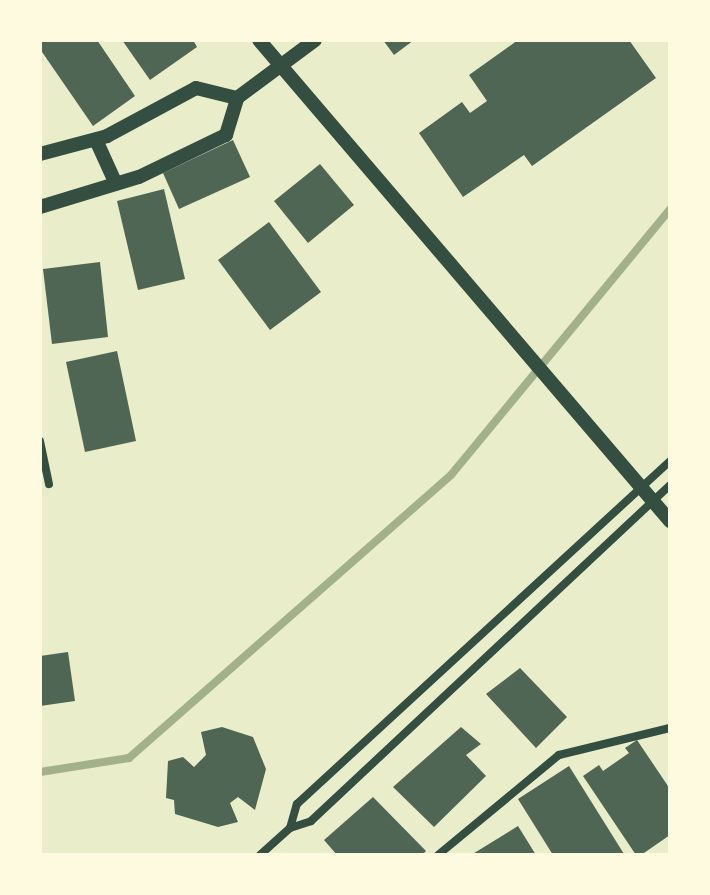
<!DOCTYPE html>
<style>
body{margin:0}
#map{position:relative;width:710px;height:895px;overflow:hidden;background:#e9edc9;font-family:Signika,sans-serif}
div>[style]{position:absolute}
.stream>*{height:8px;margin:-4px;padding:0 4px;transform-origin:4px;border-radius:4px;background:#a3b18a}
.building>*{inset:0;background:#4f6655}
.minor>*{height:8px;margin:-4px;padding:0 4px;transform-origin:4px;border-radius:4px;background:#344e41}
.tertiary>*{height:14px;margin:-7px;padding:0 7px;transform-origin:7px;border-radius:7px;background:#344e41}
span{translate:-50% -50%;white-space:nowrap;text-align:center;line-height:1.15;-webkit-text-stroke:8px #fefae0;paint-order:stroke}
.frame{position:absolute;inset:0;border:42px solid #fefae0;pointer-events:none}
</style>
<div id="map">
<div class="stream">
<div style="left:40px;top:772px;width:90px;rotate:-8.9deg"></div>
<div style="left:129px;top:758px;width:429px;rotate:-41.3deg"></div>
<div style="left:451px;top:475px;width:345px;rotate:-50.5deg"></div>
</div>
<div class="building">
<div style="clip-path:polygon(40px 40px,97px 40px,135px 96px,93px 126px,40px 49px)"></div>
<div style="clip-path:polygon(122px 40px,193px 40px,197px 47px,150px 80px)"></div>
<div style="clip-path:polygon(383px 40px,414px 40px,394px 55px)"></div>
<div style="clip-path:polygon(518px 40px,629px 40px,656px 78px,532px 166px,524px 155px,463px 197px,419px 133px,462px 102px,470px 113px,487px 101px,469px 75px)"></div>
<div style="clip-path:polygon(233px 140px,250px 177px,179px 209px,163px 173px)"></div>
<div style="clip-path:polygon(320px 164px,354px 205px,308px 243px,274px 201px)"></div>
<div style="clip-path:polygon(164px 189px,185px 279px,138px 290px,117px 201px)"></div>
<div style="clip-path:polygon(269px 222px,321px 292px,270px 330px,218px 260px)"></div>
<div style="clip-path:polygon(100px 262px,108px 337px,52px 344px,43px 269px)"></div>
<div style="clip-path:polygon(117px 351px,136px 441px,85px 452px,66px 362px)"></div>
<div style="clip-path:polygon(68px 652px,75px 701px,40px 706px,40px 656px)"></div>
<div style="clip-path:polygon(520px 668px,567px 717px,536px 748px,486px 694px)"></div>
<div style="clip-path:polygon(222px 727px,253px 737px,266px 769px,255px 810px,238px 797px,230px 803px,238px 822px,218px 827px,175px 814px,174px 800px,166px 798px,168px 761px,183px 757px,194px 767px,206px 755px,201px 732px)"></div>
<div style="clip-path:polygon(461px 727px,481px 744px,466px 755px,486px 776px,434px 827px,393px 787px)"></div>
<div style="clip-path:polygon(637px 740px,670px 789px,670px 835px,641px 855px,636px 855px,583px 776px,599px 765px,603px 771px,629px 753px,625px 748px)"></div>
<div style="clip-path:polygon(569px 766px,624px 854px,623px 855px,553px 855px,518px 799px)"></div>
<div style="clip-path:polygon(373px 797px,426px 851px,422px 855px,337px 855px,324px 840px)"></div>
<div style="clip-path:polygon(518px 826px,536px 855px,471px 855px)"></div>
</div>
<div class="minor">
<div style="left:40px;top:441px;width:44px;rotate:78.2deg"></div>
<div style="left:290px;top:828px;width:25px;rotate:-74deg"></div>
<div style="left:297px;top:804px;width:507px;rotate:-42.6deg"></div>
<div style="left:260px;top:855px;width:40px;rotate:-42deg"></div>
<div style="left:290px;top:828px;width:22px;rotate:-18deg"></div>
<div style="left:311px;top:821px;width:492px;rotate:-43.1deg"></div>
<div style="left:438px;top:855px;width:157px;rotate:-39.6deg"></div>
<div style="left:559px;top:755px;width:114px;rotate:-13.7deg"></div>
</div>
<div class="tertiary">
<div style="left:259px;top:40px;width:633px;rotate:49.49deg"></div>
<div style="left:96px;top:140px;width:48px;rotate:65.6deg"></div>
<div style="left:40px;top:154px;width:69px;rotate:-15deg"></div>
<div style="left:107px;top:136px;width:101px;rotate:-28.3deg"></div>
<div style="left:196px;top:88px;width:42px;rotate:13.7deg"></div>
<div style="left:40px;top:207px;width:103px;rotate:-16.9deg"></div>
<div style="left:139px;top:177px;width:97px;rotate:-25.8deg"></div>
<div style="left:226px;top:135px;width:39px;rotate:-73deg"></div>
<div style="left:237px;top:98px;width:97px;rotate:-36.6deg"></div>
</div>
<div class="frame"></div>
</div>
